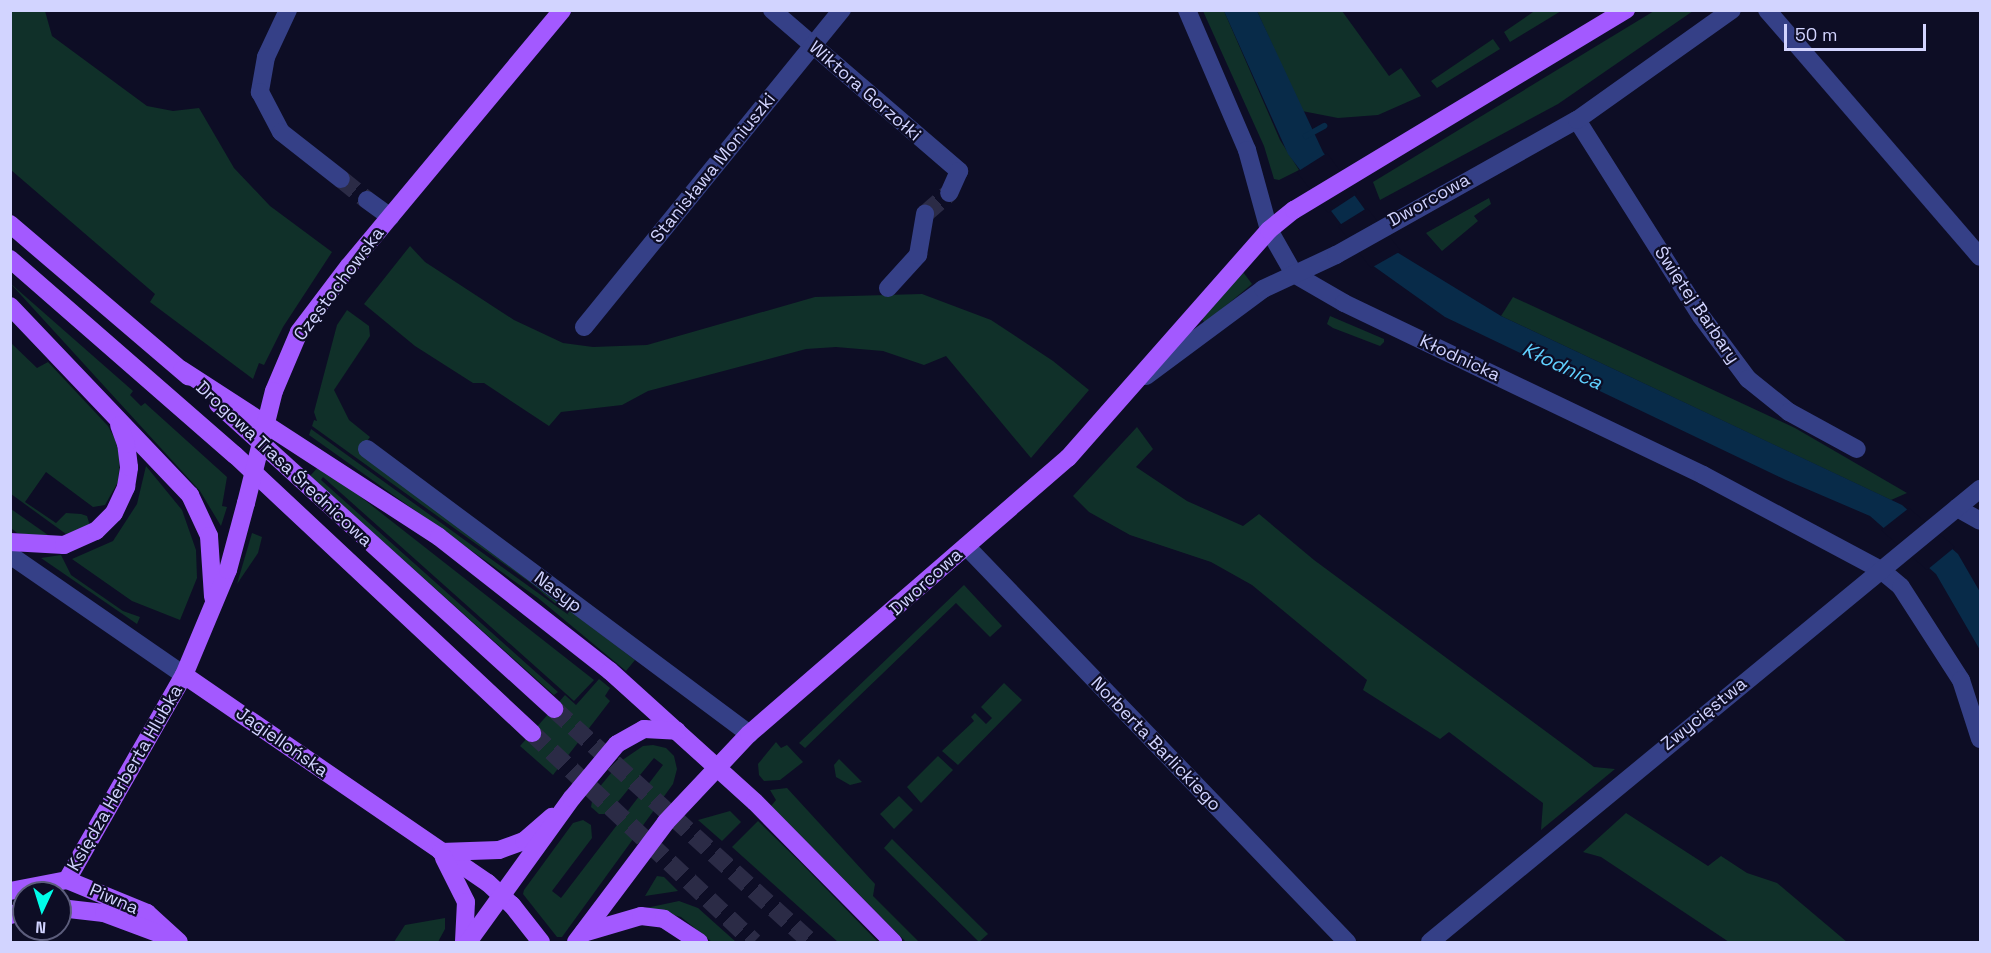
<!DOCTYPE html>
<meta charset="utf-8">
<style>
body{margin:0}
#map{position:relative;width:1991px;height:953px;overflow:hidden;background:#0d0d25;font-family:"Space Grotesk",sans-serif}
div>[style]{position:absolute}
.green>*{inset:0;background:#103029}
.water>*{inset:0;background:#082b49}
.pier>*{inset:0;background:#0d0d25}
.stream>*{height:6px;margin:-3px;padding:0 3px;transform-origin:3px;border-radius:3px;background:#082b49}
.minor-tunnel>*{height:18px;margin-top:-9px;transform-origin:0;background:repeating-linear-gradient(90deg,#2b2b46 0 18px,transparent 0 27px)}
.major-tunnel>*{height:18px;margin-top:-9px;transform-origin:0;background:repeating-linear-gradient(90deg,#2b2b46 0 18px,transparent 0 27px)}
.minor>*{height:18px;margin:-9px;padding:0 9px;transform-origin:9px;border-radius:9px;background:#354087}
.major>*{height:18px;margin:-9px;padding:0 9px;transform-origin:9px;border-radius:9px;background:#a359ff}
.major-bridge>*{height:18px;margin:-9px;padding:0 9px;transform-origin:9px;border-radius:9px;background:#a359ff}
span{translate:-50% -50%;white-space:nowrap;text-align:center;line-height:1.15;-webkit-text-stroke:4.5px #0d0d25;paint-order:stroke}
.street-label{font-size:18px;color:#d2d4ff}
.water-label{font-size:20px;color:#60d1ff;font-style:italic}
.frame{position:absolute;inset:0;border:12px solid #d2d4ff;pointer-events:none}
.north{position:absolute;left:12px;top:881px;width:60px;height:60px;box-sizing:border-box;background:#0d0d25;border:2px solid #5c5d7c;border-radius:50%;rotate:184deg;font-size:16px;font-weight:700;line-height:24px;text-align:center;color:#d2d4ff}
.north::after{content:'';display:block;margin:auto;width:21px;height:27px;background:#00fde9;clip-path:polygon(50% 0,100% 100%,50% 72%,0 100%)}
.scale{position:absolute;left:1784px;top:24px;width:142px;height:27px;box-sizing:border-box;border:3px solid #d2d4ff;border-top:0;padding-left:8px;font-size:18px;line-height:21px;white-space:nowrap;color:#d2d4ff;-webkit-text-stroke:4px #0d0d25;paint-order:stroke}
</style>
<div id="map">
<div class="green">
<div style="clip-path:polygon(1536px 10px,1561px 11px,1510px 42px,1504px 32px)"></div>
<div style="clip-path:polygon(10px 11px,45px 11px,52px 36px,147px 106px,173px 111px,199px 108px,234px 168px,270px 206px,332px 252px,283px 327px,264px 365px,259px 363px,253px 379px,150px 302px,155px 294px,11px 170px)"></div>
<div style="clip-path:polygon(1203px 11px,1224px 11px,1280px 140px,1299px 170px,1279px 180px,1274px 179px,1264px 146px)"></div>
<div style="clip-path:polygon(1257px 11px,1342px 11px,1389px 76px,1401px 68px,1421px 96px,1378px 115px,1338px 118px,1302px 111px)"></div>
<div style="clip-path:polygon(1654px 11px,1693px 11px,1558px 104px,1380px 200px,1373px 182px)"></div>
<div style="clip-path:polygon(1493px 39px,1500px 49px,1437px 88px,1431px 81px)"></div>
<div style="clip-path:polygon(1489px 198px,1491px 204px,1474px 216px,1478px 221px,1442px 251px,1426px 233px)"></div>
<div style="clip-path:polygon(410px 246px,425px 262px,514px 320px,563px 343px,593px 347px,647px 345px,815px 297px,922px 294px,991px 320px,1053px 361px,1089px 390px,1031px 458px,946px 356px,924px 365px,883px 351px,836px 347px,806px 349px,648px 391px,622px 405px,561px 412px,549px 426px,484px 383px,473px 383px,415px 346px,364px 304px)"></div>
<div style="clip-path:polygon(1243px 272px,1252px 284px,1205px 323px,1201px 318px)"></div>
<div style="clip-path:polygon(10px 283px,133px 391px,130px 395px,141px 406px,145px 403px,227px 477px,222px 506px,227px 507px,221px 526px,200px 491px)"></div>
<div style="clip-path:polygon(1513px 297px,1795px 428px,1907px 493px,1891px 500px,1501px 316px)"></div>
<div style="clip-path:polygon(347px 310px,369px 326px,370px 336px,334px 390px,349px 420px,370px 437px,359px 452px,635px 660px,626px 671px,538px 598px,309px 435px,311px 429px,570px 616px,532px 584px,312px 426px,314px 420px,317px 421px,314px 412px,337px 325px)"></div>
<div style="clip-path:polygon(1330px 316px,1384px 339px,1384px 342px,1380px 346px,1333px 328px,1327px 324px)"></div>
<div style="clip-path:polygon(10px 342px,37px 368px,48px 362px,108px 426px,115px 439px,120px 457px,118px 482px,105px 505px,93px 507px,46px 472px,25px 502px,56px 523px,66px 513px,81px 514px,87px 516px,90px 526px,66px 534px,11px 494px)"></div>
<div style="clip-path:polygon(1137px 427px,1153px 449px,1136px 467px,1187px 501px,1243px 526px,1259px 514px,1314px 560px,1594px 767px,1615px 769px,1541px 830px,1543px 803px,1449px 732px,1440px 739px,1363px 690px,1367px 680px,1252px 585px,1211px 562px,1130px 535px,1089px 512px,1073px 496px)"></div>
<div style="clip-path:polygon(320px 465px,594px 680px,574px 701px,323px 477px,321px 480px,558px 692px,554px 695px,310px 476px)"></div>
<div style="clip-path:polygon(146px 466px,182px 510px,196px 550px,197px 578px,180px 620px,132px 601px,72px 559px,113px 541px,137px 504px)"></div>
<div style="clip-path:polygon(11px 509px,48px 535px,51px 538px,17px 533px,11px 528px)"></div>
<div style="clip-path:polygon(252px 533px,262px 537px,258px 553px,237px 584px)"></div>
<div style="clip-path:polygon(61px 555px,71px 575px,123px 611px,140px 617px,137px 624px,41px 558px)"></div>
<div style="clip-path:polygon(964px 585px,1002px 626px,990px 637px,956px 603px,805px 748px,799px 743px)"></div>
<div style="clip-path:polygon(599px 679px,610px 688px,605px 696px,610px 701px,553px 775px,520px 746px,565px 695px,576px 705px)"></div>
<div style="clip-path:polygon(1004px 683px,1022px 700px,958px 765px,942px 751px,974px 721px,971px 717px,975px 713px,986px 724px,992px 718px,981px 707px)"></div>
<div style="clip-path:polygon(776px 742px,781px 748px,787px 745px,803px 762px,780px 780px,764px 781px,759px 775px,758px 764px)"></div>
<div style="clip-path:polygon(653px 745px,666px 748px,674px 756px,677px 769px,673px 784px,562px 937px,557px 937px,523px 894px,524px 890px,573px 823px,583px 820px,591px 825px,592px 838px,552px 891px,561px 898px,663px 765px,654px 758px,608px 814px,599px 814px,591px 807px,593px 795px,621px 761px,643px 746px)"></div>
<div style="clip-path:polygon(938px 756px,953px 770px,921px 803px,907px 787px)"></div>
<div style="clip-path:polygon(839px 759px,862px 782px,850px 785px,836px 777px,834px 765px)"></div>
<div style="clip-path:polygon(787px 788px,875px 884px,873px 896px,919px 942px,906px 942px,771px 806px,776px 800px,770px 790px)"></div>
<div style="clip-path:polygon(899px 796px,913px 810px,894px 829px,880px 814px)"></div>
<div style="clip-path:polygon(730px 811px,741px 822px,722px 841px,698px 820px)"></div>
<div style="clip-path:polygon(1626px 813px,1708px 866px,1721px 856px,1747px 873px,1777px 883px,1847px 942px,1729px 942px,1601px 857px,1583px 852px)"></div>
<div style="clip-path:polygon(758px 821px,801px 863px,878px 942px,838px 942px,732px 847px)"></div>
<div style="clip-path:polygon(892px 839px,988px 934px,979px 942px,884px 848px)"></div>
<div style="clip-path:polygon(657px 876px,664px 877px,678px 891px,645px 896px)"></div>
<div style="clip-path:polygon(679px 901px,698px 908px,736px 942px,712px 942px,681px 917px,646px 908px)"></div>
<div style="clip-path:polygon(445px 918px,445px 929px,438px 942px,394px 942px,405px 925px)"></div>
</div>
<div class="water">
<div style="clip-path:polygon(1224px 11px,1257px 11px,1323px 152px,1395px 251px,1501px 316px,1902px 505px,1958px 554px,1980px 592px,1980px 650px,1936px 574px,1870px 516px,1786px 480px,1445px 317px,1372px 265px,1288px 154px)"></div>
</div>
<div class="pier">
<div style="clip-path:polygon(1327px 153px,1357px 194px,1328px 213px,1297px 172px)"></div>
<div style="clip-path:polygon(1367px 208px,1401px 251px,1371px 268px,1338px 226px)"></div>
<div style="clip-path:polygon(1909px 508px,1955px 547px,1927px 570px,1881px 530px)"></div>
</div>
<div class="stream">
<div style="left:1306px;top:136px;width:21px;rotate:-29deg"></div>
</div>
<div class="minor-tunnel">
<div style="left:341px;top:179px;width:33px;rotate:39deg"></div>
<div style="left:925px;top:214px;width:32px;rotate:-41deg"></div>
</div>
<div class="major-tunnel">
<div style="left:554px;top:709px;width:347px;rotate:42.2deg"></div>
<div style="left:532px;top:733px;width:305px;rotate:43.3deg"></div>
</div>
<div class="minor">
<div style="left:288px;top:10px;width:52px;rotate:115.1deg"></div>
<div style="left:266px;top:57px;width:36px;rotate:100deg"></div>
<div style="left:260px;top:92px;width:45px;rotate:62.3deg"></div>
<div style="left:281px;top:132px;width:76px;rotate:38.1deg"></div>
<div style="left:772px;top:10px;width:247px;rotate:40.7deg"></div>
<div style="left:959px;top:171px;width:24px;rotate:114deg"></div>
<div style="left:1187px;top:10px;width:152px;rotate:66.8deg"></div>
<div style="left:1247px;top:150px;width:83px;rotate:74.6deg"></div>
<div style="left:1269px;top:230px;width:51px;rotate:60.4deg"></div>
<div style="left:1294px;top:274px;width:58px;rotate:30.1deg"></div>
<div style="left:1344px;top:303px;width:398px;rotate:25.6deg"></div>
<div style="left:1703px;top:475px;width:202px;rotate:28.1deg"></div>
<div style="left:1881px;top:570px;width:26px;rotate:40deg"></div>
<div style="left:1901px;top:587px;width:111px;rotate:57.2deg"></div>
<div style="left:1961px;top:680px;width:62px;rotate:72.1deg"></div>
<div style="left:1767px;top:10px;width:326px;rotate:49.2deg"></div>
<div style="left:1577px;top:120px;width:232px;rotate:57.7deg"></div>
<div style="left:1701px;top:316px;width:79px;rotate:53.3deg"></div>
<div style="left:1748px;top:379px;width:53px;rotate:38.8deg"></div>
<div style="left:1789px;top:412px;width:77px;rotate:28.6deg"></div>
<div style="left:367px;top:200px;width:29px;rotate:36deg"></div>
<div style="left:888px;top:288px;width:45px;rotate:-47.7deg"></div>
<div style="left:918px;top:255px;width:42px;rotate:-80.3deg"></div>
<div style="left:584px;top:327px;width:409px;rotate:-50.9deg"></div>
<div style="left:1146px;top:376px;width:146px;rotate:-36.6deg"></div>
<div style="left:1263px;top:289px;width:81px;rotate:-25deg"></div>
<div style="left:1336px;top:255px;width:276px;rotate:-29.3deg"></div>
<div style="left:1577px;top:120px;width:190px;rotate:-35.4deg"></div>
<div style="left:367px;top:449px;width:477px;rotate:36.7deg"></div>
<div style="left:1957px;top:508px;width:26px;rotate:29deg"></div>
<div style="left:966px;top:546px;width:550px;rotate:46.11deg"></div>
<div style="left:10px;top:555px;width:211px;rotate:34.6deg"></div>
<div style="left:1430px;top:942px;width:713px;rotate:-39.48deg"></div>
</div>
<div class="major">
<div style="left:10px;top:224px;width:235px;rotate:40.5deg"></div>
<div style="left:10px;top:259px;width:298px;rotate:41.1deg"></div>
<div style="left:235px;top:455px;width:407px;rotate:43.1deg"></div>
<div style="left:10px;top:306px;width:261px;rotate:46.4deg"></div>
<div style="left:190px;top:495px;width:45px;rotate:65.1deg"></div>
<div style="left:209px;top:536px;width:61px;rotate:86.2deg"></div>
<div style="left:182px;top:370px;width:306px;rotate:33deg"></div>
<div style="left:439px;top:537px;width:217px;rotate:38.1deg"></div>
<div style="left:610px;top:671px;width:195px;rotate:42.1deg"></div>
<div style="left:755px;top:802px;width:197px;rotate:45.4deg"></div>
<div style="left:274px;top:391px;width:64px;rotate:-67deg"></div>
<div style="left:299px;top:332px;width:83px;rotate:-52.9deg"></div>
<div style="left:349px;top:266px;width:333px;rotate:-50.2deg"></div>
<div style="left:218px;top:404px;width:454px;rotate:42.2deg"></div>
<div style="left:10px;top:542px;width:54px;rotate:3.2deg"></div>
<div style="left:64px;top:545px;width:35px;rotate:-24deg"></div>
<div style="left:96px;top:531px;width:25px;rotate:-45deg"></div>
<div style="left:114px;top:513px;width:29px;rotate:-65deg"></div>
<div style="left:126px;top:487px;width:20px;rotate:-81deg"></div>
<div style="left:129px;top:467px;width:23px;rotate:-97deg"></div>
<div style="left:126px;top:444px;width:20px;rotate:-110deg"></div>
<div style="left:184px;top:675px;width:368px;rotate:34.4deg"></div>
<div style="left:488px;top:883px;width:33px;rotate:43deg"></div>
<div style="left:512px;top:905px;width:47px;rotate:51.9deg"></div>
<div style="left:441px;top:852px;width:58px;rotate:-2deg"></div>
<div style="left:499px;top:850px;width:27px;rotate:-20deg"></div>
<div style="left:524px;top:841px;width:37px;rotate:-41deg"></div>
<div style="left:444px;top:858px;width:49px;rotate:63.4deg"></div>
<div style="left:466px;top:902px;width:40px;rotate:92.9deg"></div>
<div style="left:67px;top:880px;width:236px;rotate:-60.3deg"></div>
<div style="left:184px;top:675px;width:114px;rotate:-67.3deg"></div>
<div style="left:228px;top:570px;width:69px;rotate:-75deg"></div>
<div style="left:10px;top:891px;width:58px;rotate:-10.9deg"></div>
<div style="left:67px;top:880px;width:87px;rotate:22.4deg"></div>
<div style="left:147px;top:913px;width:43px;rotate:42.2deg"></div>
<div style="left:60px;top:908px;width:44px;rotate:6.5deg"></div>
<div style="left:104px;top:913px;width:68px;rotate:20.6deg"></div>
<div style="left:10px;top:915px;width:15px;rotate:-16deg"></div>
<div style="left:583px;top:933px;width:60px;rotate:-16.3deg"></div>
<div style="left:641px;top:916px;width:23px;rotate:7deg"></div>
<div style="left:664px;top:919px;width:42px;rotate:33.3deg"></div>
<div style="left:468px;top:942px;width:178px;rotate:-54.2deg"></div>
<div style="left:572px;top:798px;width:70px;rotate:-50.2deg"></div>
<div style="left:617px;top:744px;width:31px;rotate:-29deg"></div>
<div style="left:644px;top:729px;width:33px;rotate:3deg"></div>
<div style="left:576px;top:942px;width:150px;rotate:-53.1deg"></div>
<div style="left:666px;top:822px;width:121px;rotate:-46.7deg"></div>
<div style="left:749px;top:734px;width:422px;rotate:-40.9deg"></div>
<div style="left:1068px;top:458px;width:304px;rotate:-48.6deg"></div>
<div style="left:1269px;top:230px;width:32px;rotate:-39deg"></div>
<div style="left:1294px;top:210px;width:388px;rotate:-31.1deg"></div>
</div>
<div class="major-bridge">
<div style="left:246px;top:503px;width:115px;rotate:-76deg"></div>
</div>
<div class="street-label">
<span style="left:865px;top:91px;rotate:41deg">Wiktora Gorzołki</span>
<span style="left:713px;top:168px;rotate:-51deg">Stanisława Moniuszki</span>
<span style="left:1429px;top:200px;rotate:-29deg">Dworcowa</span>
<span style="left:339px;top:284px;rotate:-53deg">Częstochowska</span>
<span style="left:1697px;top:305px;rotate:56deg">Świętej Barbary</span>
<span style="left:1460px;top:358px;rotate:25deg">Kłodnicka</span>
<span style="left:284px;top:464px;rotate:43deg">Drogowa Trasa Średnicowa</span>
<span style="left:926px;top:582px;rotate:-42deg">Dworcowa</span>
<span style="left:558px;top:592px;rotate:37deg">Nasyp</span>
<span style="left:1704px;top:714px;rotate:-39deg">Zwycięstwa</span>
<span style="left:282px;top:742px;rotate:35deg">Jagiellońska</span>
<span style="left:1156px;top:744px;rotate:46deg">Norberta Barlickiego</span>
<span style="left:125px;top:778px;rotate:-60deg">Księdza Herberta Hlubka</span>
<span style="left:114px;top:899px;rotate:23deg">Piwna</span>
</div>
<div class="water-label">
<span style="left:1562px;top:366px;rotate:25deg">Kłodnica</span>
</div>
<div class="frame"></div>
<div class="north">N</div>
<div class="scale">50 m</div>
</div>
